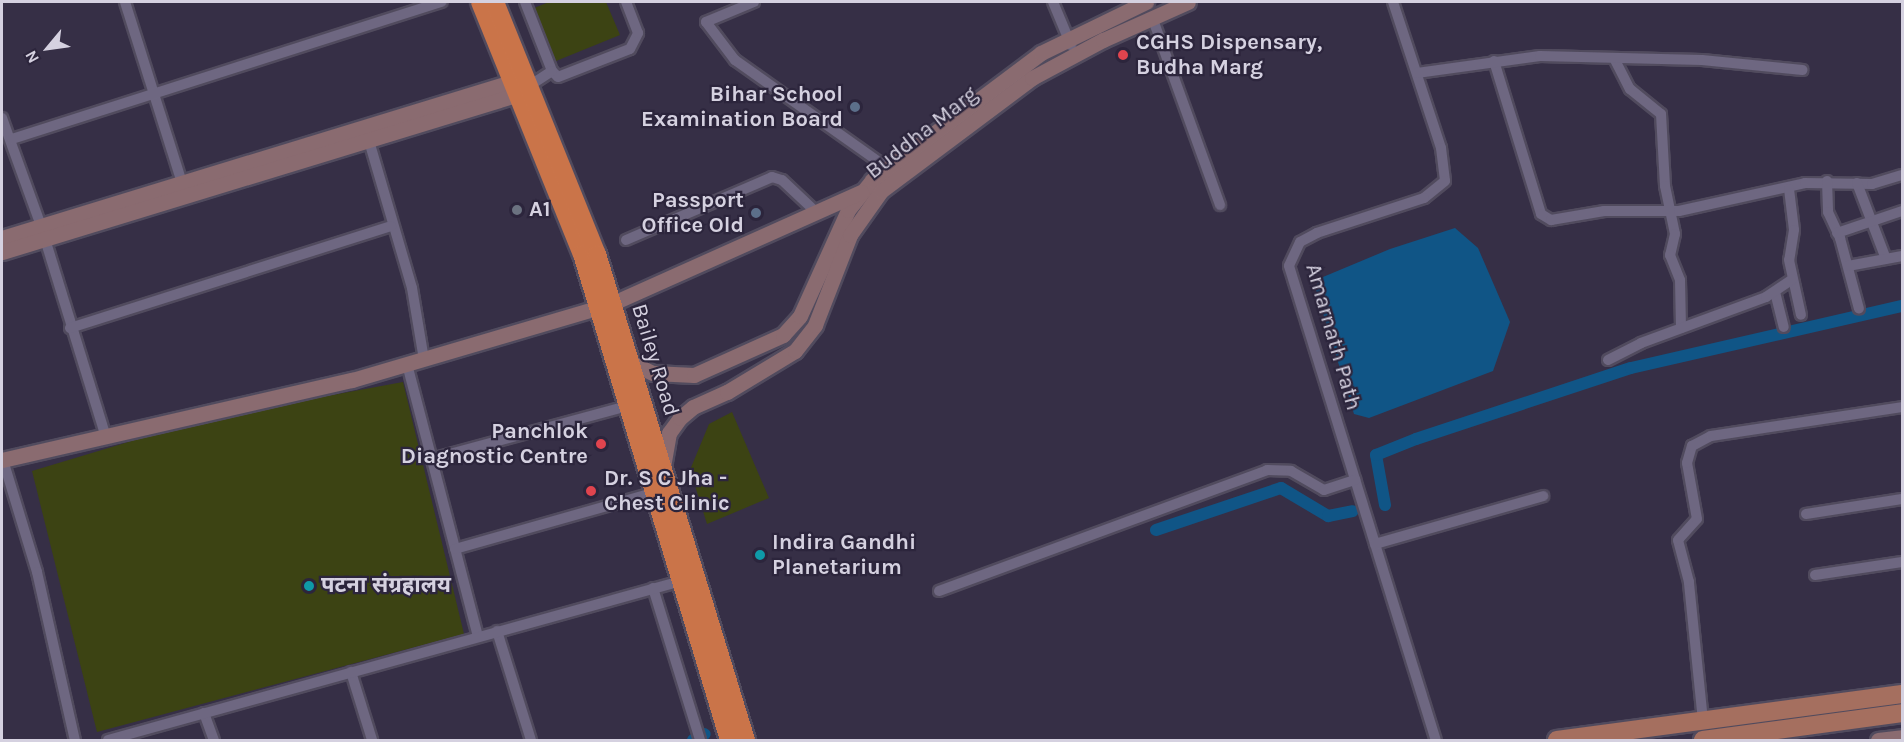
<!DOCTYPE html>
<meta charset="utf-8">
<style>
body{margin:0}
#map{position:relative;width:1904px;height:742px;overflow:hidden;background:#362f46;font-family:Karla,"Noto Sans Devanagari",sans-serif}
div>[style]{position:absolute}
.green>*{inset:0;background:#3c4313}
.water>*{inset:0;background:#105586}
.canal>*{height:12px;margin:-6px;padding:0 6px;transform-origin:6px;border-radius:6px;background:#105586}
.roads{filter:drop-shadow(2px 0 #514b5e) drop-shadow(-2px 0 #514b5e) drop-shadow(0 2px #514b5e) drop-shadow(0 -2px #514b5e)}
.street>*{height:10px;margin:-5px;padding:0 5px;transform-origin:5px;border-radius:5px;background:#6e6781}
.secondary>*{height:15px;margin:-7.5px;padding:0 7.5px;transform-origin:7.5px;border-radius:7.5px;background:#8a6b70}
.primary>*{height:18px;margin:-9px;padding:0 9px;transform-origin:9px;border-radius:9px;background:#a56f5f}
.highway>*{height:18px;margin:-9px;padding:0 9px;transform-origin:9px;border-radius:9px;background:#ca7449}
.dots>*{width:16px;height:16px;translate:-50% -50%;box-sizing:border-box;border:3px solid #2c253c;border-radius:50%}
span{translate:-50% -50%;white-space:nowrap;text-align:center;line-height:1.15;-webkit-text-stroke:4.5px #2c253c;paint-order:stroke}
.poi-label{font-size:22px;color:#d5d1e0;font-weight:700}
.left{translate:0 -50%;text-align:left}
.right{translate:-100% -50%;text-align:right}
.street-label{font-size:22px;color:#d5d1e0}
.frame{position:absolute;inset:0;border:3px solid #d5d1e0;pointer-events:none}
.north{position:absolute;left:18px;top:18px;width:60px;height:60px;-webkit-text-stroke:4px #2c253c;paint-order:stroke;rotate:241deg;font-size:16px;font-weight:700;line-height:24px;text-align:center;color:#d5d1e0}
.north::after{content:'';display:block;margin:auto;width:21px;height:27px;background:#d5d1e0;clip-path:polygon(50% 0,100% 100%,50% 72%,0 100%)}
</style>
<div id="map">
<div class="green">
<div style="clip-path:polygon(549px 2px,606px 2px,620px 35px,556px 61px,534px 8px)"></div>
<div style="clip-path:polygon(403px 382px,464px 634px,97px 732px,32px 471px,208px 418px)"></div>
<div style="clip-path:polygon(732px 412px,769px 498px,707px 524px,690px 470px,709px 424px)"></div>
</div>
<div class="water">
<div style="clip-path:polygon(1455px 228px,1478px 248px,1510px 322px,1493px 371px,1369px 418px,1354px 414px,1315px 287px,1323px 277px,1390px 249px)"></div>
</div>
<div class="canal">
<div style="left:1385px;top:505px;width:51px;rotate:-100.2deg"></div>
<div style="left:1376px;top:455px;width:43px;rotate:-21.8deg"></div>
<div style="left:1416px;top:439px;width:226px;rotate:-18.3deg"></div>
<div style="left:1631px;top:368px;width:278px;rotate:-12.9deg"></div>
<div style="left:1156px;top:530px;width:132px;rotate:-18.6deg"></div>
<div style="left:1281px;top:488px;width:55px;rotate:30.8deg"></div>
<div style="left:1328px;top:516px;width:25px;rotate:-11deg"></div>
<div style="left:693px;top:740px;width:13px;rotate:-27deg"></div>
</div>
<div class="roads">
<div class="street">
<div style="left:125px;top:2px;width:196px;rotate:72.5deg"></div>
<div style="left:525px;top:2px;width:74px;rotate:68.6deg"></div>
<div style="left:552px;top:71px;width:8px;rotate:45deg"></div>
<div style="left:558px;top:77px;width:77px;rotate:-21.3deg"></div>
<div style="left:630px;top:49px;width:18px;rotate:-63deg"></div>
<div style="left:638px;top:33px;width:33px;rotate:-111deg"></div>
<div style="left:754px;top:2px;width:52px;rotate:157.4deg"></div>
<div style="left:706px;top:22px;width:48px;rotate:52.7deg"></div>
<div style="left:735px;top:60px;width:194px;rotate:35.3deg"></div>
<div style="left:1053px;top:2px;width:47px;rotate:67.3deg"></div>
<div style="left:1393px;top:2px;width:154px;rotate:71.8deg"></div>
<div style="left:1441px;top:148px;width:33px;rotate:83deg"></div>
<div style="left:1445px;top:181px;width:27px;rotate:141deg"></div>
<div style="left:1424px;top:198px;width:113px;rotate:161.9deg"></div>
<div style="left:1317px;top:233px;width:19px;rotate:152deg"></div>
<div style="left:1300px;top:242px;width:26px;rotate:115deg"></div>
<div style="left:1289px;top:266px;width:496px;rotate:72.8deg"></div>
<div style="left:1152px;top:17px;width:200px;rotate:70.1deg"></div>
<div style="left:1614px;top:58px;width:35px;rotate:63deg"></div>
<div style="left:1630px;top:89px;width:40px;rotate:39deg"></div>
<div style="left:1661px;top:114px;width:72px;rotate:86.8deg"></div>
<div style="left:1665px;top:186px;width:49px;rotate:78.2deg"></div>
<div style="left:1675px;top:234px;width:22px;rotate:103deg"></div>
<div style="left:1670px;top:255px;width:27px;rotate:68deg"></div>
<div style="left:1680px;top:280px;width:48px;rotate:88.8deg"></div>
<div style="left:1494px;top:61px;width:160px;rotate:72.9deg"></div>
<div style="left:1541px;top:214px;width:12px;rotate:31deg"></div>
<div style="left:1551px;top:220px;width:54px;rotate:-9.6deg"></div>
<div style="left:1604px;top:211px;width:75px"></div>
<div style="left:1679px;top:211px;width:129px;rotate:-12.5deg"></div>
<div style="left:1805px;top:183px;width:67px;rotate:0.9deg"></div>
<div style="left:1872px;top:184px;width:31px;rotate:-17deg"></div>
<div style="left:1417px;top:73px;width:124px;rotate:-7.9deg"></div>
<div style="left:1540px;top:56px;width:162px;rotate:1.4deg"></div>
<div style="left:1702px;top:60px;width:101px;rotate:5.7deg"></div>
<div style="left:529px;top:86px;width:27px;rotate:-33deg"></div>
<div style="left:2px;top:118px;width:115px;rotate:70.1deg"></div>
<div style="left:41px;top:226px;width:221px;rotate:72.9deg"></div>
<div style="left:367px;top:134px;width:160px;rotate:73.7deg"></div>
<div style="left:412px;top:288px;width:73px;rotate:80.5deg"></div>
<div style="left:12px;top:139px;width:451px;rotate:-17.7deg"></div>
<div style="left:1827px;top:181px;width:31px;rotate:88deg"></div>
<div style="left:1828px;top:212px;width:29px;rotate:65deg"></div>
<div style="left:1840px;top:238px;width:73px;rotate:75deg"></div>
<div style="left:1857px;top:183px;width:81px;rotate:69.1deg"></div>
<div style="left:1789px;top:189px;width:41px;rotate:83deg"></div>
<div style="left:1794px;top:230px;width:30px;rotate:99deg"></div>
<div style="left:1789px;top:260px;width:56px;rotate:77.7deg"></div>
<div style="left:1837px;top:233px;width:69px;rotate:-18.7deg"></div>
<div style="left:626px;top:240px;width:159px;rotate:-23.3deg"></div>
<div style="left:772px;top:177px;width:10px;rotate:17deg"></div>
<div style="left:782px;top:180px;width:45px;rotate:43.2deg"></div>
<div style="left:1848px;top:266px;width:55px;rotate:-10.5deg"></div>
<div style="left:1775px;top:292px;width:36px;rotate:76deg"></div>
<div style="left:70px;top:328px;width:337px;rotate:-17.6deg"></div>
<div style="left:1608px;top:360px;width:37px;rotate:-27deg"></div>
<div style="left:1641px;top:343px;width:133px;rotate:-20.2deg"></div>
<div style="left:1766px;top:297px;width:32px;rotate:-34deg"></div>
<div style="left:407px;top:364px;width:281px;rotate:75.4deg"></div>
<div style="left:431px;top:459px;width:203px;rotate:-15.1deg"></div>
<div style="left:3px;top:460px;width:117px;rotate:73.1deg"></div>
<div style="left:37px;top:572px;width:172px;rotate:77.3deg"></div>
<div style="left:1806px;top:514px;width:97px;rotate:-8.9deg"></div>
<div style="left:1375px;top:544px;width:175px;rotate:-15.9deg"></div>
<div style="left:455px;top:549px;width:206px;rotate:-15.8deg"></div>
<div style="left:1815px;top:575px;width:88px;rotate:-8.5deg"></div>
<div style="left:653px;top:588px;width:159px;rotate:72.8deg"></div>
<div style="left:939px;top:591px;width:350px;rotate:-20.2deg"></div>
<div style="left:1267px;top:470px;width:24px;rotate:2deg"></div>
<div style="left:1291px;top:471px;width:38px;rotate:30deg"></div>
<div style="left:1324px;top:490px;width:33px;rotate:-18deg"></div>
<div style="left:497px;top:631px;width:114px;rotate:72.7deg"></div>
<div style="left:351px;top:672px;width:71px;rotate:72.8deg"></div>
<div style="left:204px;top:713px;width:29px;rotate:70deg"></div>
<div style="left:1703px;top:721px;width:140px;rotate:-95.8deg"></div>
<div style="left:1689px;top:582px;width:43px;rotate:-104.7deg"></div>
<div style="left:1678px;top:540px;width:28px;rotate:-48deg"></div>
<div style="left:1697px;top:519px;width:57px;rotate:-100.1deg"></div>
<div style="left:1687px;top:463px;width:18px;rotate:-74deg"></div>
<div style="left:1692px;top:446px;width:21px;rotate:-28deg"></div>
<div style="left:1711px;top:436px;width:193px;rotate:-8.6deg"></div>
<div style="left:108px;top:740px;width:599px;rotate:-15.5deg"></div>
</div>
<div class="secondary">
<div style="left:2px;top:238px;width:532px;rotate:-17.04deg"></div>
<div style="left:2px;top:252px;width:537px;rotate:-16.99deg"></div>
<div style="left:630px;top:362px;width:25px;rotate:26deg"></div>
<div style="left:653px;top:373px;width:41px;rotate:2.8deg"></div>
<div style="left:694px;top:375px;width:98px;rotate:-24.2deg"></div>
<div style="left:783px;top:335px;width:25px;rotate:-48deg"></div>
<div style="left:800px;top:316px;width:116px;rotate:-65.6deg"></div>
<div style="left:848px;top:210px;width:38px;rotate:-51deg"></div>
<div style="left:872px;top:180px;width:211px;rotate:-36.9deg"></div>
<div style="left:1041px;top:53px;width:117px;rotate:-25.9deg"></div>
<div style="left:2px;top:460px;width:359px;rotate:-12.9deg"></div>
<div style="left:352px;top:380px;width:272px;rotate:-16.4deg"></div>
<div style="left:613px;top:303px;width:272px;rotate:-24.1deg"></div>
<div style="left:663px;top:467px;width:35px;rotate:-80deg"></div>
<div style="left:669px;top:433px;width:19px;rotate:-54deg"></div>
<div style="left:680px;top:418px;width:17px;rotate:-40deg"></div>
<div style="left:693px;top:407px;width:37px;rotate:-24deg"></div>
<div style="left:727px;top:392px;width:79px;rotate:-31.1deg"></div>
<div style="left:795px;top:351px;width:33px;rotate:-52deg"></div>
<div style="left:815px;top:325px;width:97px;rotate:-68.7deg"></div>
<div style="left:850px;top:235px;width:54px;rotate:-54.8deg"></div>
<div style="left:881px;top:191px;width:189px;rotate:-36.8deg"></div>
<div style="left:1032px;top:78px;width:81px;rotate:-28.2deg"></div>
<div style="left:1103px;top:40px;width:93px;rotate:-24.1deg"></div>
<div style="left:1878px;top:740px;width:24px;rotate:-7deg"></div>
</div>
<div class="primary">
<div style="left:1557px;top:740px;width:348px;rotate:-7.6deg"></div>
<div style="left:1703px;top:740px;width:201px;rotate:-7.7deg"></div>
</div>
<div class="highway">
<div style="left:480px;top:2px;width:272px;rotate:68deg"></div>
<div style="left:582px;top:254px;width:508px;rotate:73.17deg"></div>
<div style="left:495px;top:2px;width:272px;rotate:68deg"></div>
<div style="left:597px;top:254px;width:508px;rotate:72.96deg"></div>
</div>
</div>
<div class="dots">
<div style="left:1123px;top:55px;background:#e0444e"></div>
<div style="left:855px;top:107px;background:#5c6f8a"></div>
<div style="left:517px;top:210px;background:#6b7280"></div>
<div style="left:756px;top:213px;background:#5c6f8a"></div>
<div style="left:601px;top:444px;background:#e0444e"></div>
<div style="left:591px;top:491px;background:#e0444e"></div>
<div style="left:760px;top:555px;background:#0f9aa8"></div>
<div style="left:309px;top:586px;background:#0f9aa8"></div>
</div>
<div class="poi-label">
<span class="left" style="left:1136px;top:55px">CGHS Dispensary,<br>Budha Marg</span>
<span class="right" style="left:843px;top:107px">Bihar School<br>Examination Board</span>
<span class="right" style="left:744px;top:213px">Passport<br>Office Old</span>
<span class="left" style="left:529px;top:210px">A1</span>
<span class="right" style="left:588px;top:444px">Panchlok<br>Diagnostic Centre</span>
<span class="left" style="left:604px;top:491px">Dr. S C Jha -<br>Chest Clinic</span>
<span class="left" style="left:772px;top:555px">Indira Gandhi<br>Planetarium</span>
<span class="left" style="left:321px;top:586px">पटना संग्रहालय</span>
</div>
<div class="street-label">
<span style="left:922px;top:133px;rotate:-38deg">Buddha Marg</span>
<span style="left:1333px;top:337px;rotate:74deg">Amarnath Path</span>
<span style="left:655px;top:360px;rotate:73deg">Bailey Road</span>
</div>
<div class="frame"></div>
<div class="north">N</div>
</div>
